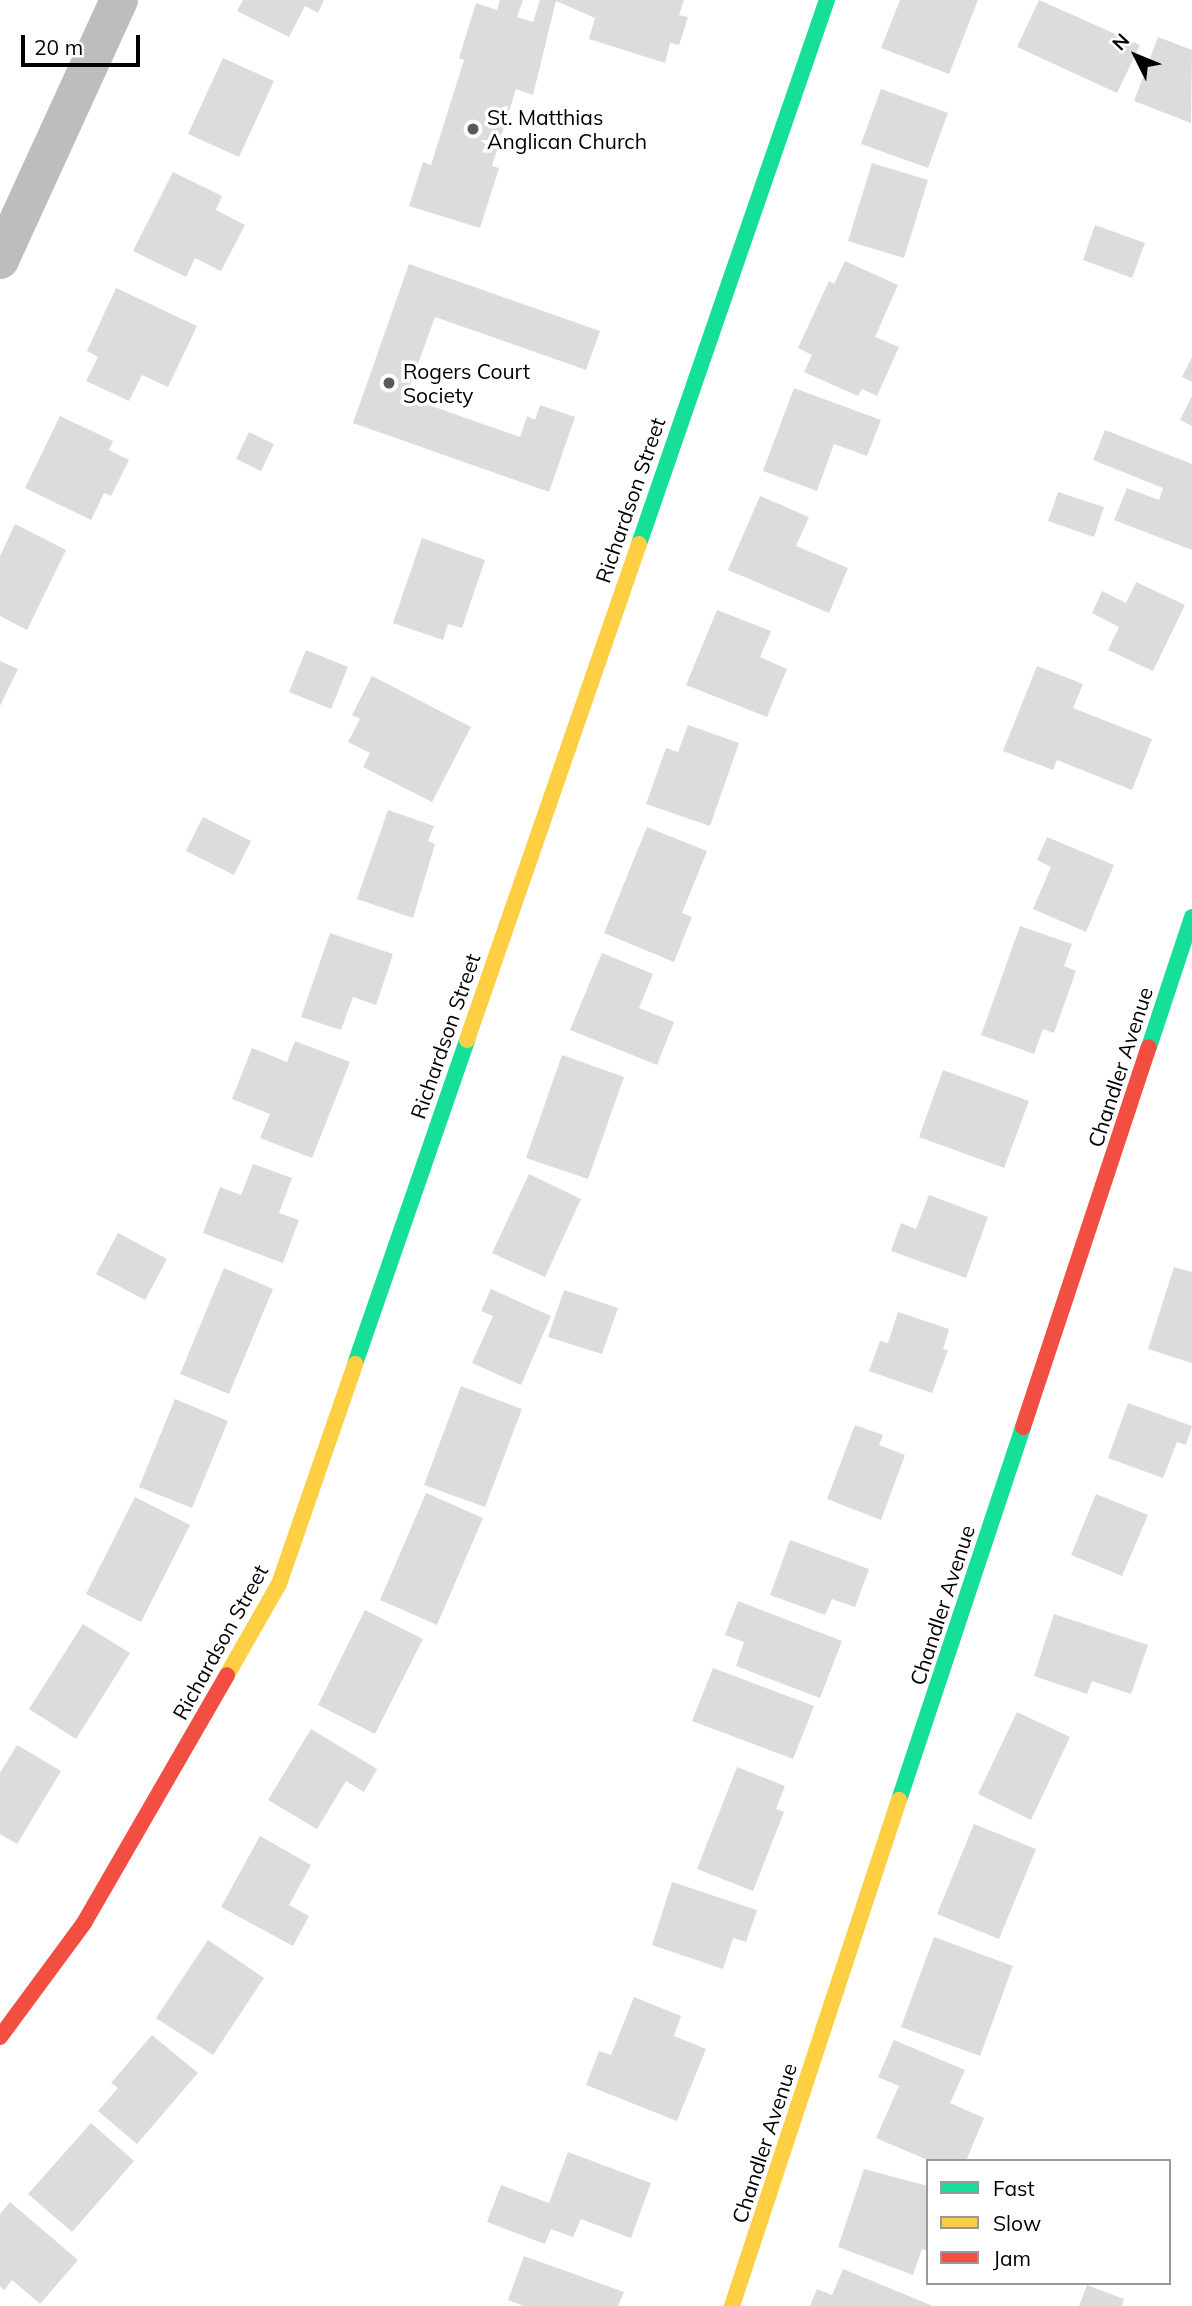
<!DOCTYPE html>
<style>
body{margin:0}
#map{position:relative;width:1192px;height:2306px;overflow:hidden;background:#fff;font-family:Mulish,sans-serif}
div>[style]{position:absolute}
.building>*{inset:0;background:#dcdcdc}
.street>*{height:38px;margin:-19px;padding:0 19px;transform-origin:19px;border-radius:19px;background:#bdbdbd}
.fast>*{height:16px;margin:-8px;padding:0 8px;transform-origin:8px;border-radius:8px;background:#16e098}
.slow>*{height:16px;margin:-8px;padding:0 8px;transform-origin:8px;border-radius:8px;background:#ffcf43}
.jam>*{height:16px;margin:-8px;padding:0 8px;transform-origin:8px;border-radius:8px;background:#f24e42}
.dots>*{width:19px;height:19px;translate:-50% -50%;box-sizing:border-box;border:4px solid #fff;border-radius:50%}
span{translate:-50% -50%;white-space:nowrap;text-align:center;line-height:1.15;-webkit-text-stroke:7px #fff;paint-order:stroke}
.poi-label{font-size:21px;color:#000}
.left{translate:0 -50%;text-align:left}
.street-label{font-size:21px;color:#000}
.legend{position:absolute;left:926px;top:2159px;width:245px;height:126px;box-sizing:border-box;background:#fff;border:2px solid #999;margin:0;padding:9px 12px;list-style:none;font-size:21px;color:#000}
.legend li{display:flex;align-items:center;gap:14px;height:35px}
.legend b{width:35px;border:2px solid #999}
.north{position:absolute;left:1101px;top:21px;width:70px;height:70px;-webkit-text-stroke:5px #fff;paint-order:stroke;rotate:313deg;font-size:19px;font-weight:700;line-height:28px;text-align:center;color:#000}
.north::after{content:'';display:block;margin:auto;width:24px;height:32px;background:#000;clip-path:polygon(50% 0,100% 100%,50% 72%,0 100%)}
.scale{position:absolute;left:21px;top:35px;width:119px;height:32px;box-sizing:border-box;border:4px solid #000;border-top:0;padding-left:9px;font-size:21px;line-height:24px;white-space:nowrap;color:#000;-webkit-text-stroke:5px #fff;paint-order:stroke}
</style>
<div id="map">
<div class="building">
<div style="clip-path:polygon(243px 0,324px 0,318px 13px,305px 6px,289px 37px,237px 11px)"></div>
<div style="clip-path:polygon(500px 0,523px 0,517px 17px,533px 22px,540px 0,684px 0,679px 15px,688px 17px,679px 45px,670px 43px,665px 63px,589px 39px,595px 18px,556px 1px,533px 95px,516px 89px,492px 166px,499px 168px,480px 228px,409px 206px,423px 162px,431px 165px,464px 60px,459px 58px,476px 3px,497px 10px)"></div>
<div style="clip-path:polygon(900px 0,978px 0,949px 74px,881px 48px)"></div>
<div style="clip-path:polygon(1039px 0,1140px 45px,1117px 93px,1017px 47px)"></div>
<div style="clip-path:polygon(1158px 37px,1192px 50px,1191px 123px,1134px 101px)"></div>
<div style="clip-path:polygon(223px 58px,274px 81px,239px 157px,188px 134px)"></div>
<div style="clip-path:polygon(881px 89px,948px 113px,928px 168px,861px 144px)"></div>
<div style="clip-path:polygon(872px 163px,928px 180px,904px 258px,848px 241px)"></div>
<div style="clip-path:polygon(173px 172px,222px 196px,216px 210px,245px 225px,221px 271px,195px 258px,186px 277px,133px 251px)"></div>
<div style="clip-path:polygon(1095px 225px,1145px 243px,1132px 278px,1083px 260px)"></div>
<div style="clip-path:polygon(845px 261px,898px 285px,875px 337px,899px 347px,877px 396px,862px 389px,858px 396px,804px 372px,812px 355px,798px 348px,829px 281px,834px 284px)"></div>
<div style="clip-path:polygon(409px 264px,600px 331px,586px 370px,435px 317px,406px 397px,520px 437px,527px 416px,535px 420px,540px 405px,575px 417px,549px 492px,353px 423px)"></div>
<div style="clip-path:polygon(116px 288px,197px 326px,168px 387px,142px 375px,129px 401px,86px 381px,98px 357px,87px 351px)"></div>
<div style="clip-path:polygon(1192px 357px,1192px 382px,1182px 377px)"></div>
<div style="clip-path:polygon(794px 388px,881px 420px,867px 456px,834px 444px,817px 491px,763px 471px)"></div>
<div style="clip-path:polygon(1192px 396px,1192px 426px,1180px 420px)"></div>
<div style="clip-path:polygon(60px 416px,113px 441px,109px 450px,129px 460px,111px 496px,104px 493px,91px 520px,25px 488px)"></div>
<div style="clip-path:polygon(1105px 430px,1192px 464px,1192px 550px,1114px 520px,1127px 488px,1159px 500px,1163px 488px,1093px 460px)"></div>
<div style="clip-path:polygon(249px 432px,274px 444px,261px 471px,236px 459px)"></div>
<div style="clip-path:polygon(1058px 492px,1104px 507px,1094px 537px,1048px 521px)"></div>
<div style="clip-path:polygon(760px 496px,809px 517px,796px 546px,848px 568px,829px 613px,728px 570px)"></div>
<div style="clip-path:polygon(15px 524px,66px 550px,27px 630px,0 616px,0 556px)"></div>
<div style="clip-path:polygon(422px 538px,485px 560px,462px 628px,448px 624px,443px 640px,393px 623px)"></div>
<div style="clip-path:polygon(1136px 582px,1185px 605px,1153px 671px,1108px 650px,1119px 627px,1092px 613px,1102px 591px,1126px 603px)"></div>
<div style="clip-path:polygon(717px 610px,771px 631px,760px 657px,787px 669px,767px 717px,686px 685px)"></div>
<div style="clip-path:polygon(306px 650px,348px 667px,331px 709px,289px 692px)"></div>
<div style="clip-path:polygon(0 661px,18px 669px,0 706px)"></div>
<div style="clip-path:polygon(1037px 666px,1083px 684px,1073px 708px,1152px 739px,1132px 790px,1057px 760px,1053px 770px,1003px 751px)"></div>
<div style="clip-path:polygon(372px 676px,471px 727px,432px 802px,363px 767px,370px 753px,348px 742px,360px 719px,352px 715px)"></div>
<div style="clip-path:polygon(688px 725px,739px 743px,710px 826px,646px 804px,666px 748px,678px 752px)"></div>
<div style="clip-path:polygon(388px 810px,434px 826px,428px 841px,435px 844px,413px 918px,357px 899px)"></div>
<div style="clip-path:polygon(203px 817px,251px 841px,234px 875px,186px 851px)"></div>
<div style="clip-path:polygon(647px 827px,707px 851px,682px 913px,692px 917px,674px 962px,604px 933px)"></div>
<div style="clip-path:polygon(1047px 837px,1114px 865px,1086px 932px,1033px 909px,1051px 867px,1037px 860px)"></div>
<div style="clip-path:polygon(1020px 926px,1072px 944px,1064px 966px,1076px 971px,1054px 1033px,1043px 1029px,1034px 1054px,981px 1035px)"></div>
<div style="clip-path:polygon(330px 933px,393px 954px,376px 1005px,353px 997px,341px 1030px,301px 1017px)"></div>
<div style="clip-path:polygon(602px 953px,653px 974px,639px 1008px,674px 1022px,657px 1065px,570px 1030px)"></div>
<div style="clip-path:polygon(295px 1041px,350px 1062px,312px 1158px,260px 1138px,270px 1114px,232px 1099px,252px 1048px,287px 1062px)"></div>
<div style="clip-path:polygon(562px 1055px,624px 1077px,588px 1179px,526px 1158px)"></div>
<div style="clip-path:polygon(943px 1070px,1029px 1101px,1004px 1168px,919px 1137px)"></div>
<div style="clip-path:polygon(253px 1164px,292px 1178px,279px 1213px,299px 1220px,283px 1263px,203px 1233px,220px 1187px,241px 1195px)"></div>
<div style="clip-path:polygon(529px 1174px,581px 1199px,545px 1277px,492px 1253px)"></div>
<div style="clip-path:polygon(929px 1195px,988px 1217px,966px 1278px,891px 1251px,901px 1223px,916px 1229px)"></div>
<div style="clip-path:polygon(118px 1233px,167px 1259px,145px 1300px,96px 1274px)"></div>
<div style="clip-path:polygon(1174px 1267px,1192px 1272px,1192px 1363px,1148px 1349px)"></div>
<div style="clip-path:polygon(224px 1268px,273px 1289px,229px 1394px,180px 1374px)"></div>
<div style="clip-path:polygon(491px 1289px,551px 1316px,521px 1385px,472px 1363px,493px 1316px,481px 1311px)"></div>
<div style="clip-path:polygon(564px 1290px,618px 1308px,602px 1354px,548px 1337px)"></div>
<div style="clip-path:polygon(898px 1312px,949px 1329px,943px 1349px,948px 1350px,932px 1393px,869px 1371px,880px 1341px,888px 1343px)"></div>
<div style="clip-path:polygon(461px 1386px,522px 1409px,485px 1507px,424px 1485px)"></div>
<div style="clip-path:polygon(175px 1399px,228px 1421px,192px 1508px,139px 1487px)"></div>
<div style="clip-path:polygon(1128px 1403px,1192px 1426px,1186px 1445px,1177px 1442px,1163px 1478px,1108px 1458px)"></div>
<div style="clip-path:polygon(855px 1425px,883px 1435px,879px 1445px,905px 1455px,881px 1520px,827px 1499px)"></div>
<div style="clip-path:polygon(426px 1493px,483px 1518px,437px 1625px,380px 1600px)"></div>
<div style="clip-path:polygon(1096px 1494px,1148px 1515px,1122px 1576px,1071px 1555px)"></div>
<div style="clip-path:polygon(135px 1497px,190px 1525px,141px 1622px,86px 1594px)"></div>
<div style="clip-path:polygon(790px 1540px,869px 1569px,855px 1607px,832px 1599px,825px 1615px,770px 1595px)"></div>
<div style="clip-path:polygon(738px 1601px,842px 1641px,820px 1698px,736px 1666px,744px 1642px,725px 1635px)"></div>
<div style="clip-path:polygon(365px 1610px,423px 1639px,375px 1734px,318px 1705px)"></div>
<div style="clip-path:polygon(1054px 1614px,1148px 1645px,1131px 1694px,1092px 1681px,1087px 1694px,1034px 1676px)"></div>
<div style="clip-path:polygon(83px 1624px,130px 1653px,76px 1739px,29px 1709px)"></div>
<div style="clip-path:polygon(713px 1668px,814px 1706px,793px 1759px,692px 1721px)"></div>
<div style="clip-path:polygon(1017px 1712px,1070px 1737px,1031px 1820px,978px 1794px)"></div>
<div style="clip-path:polygon(311px 1729px,377px 1769px,364px 1792px,346px 1781px,317px 1829px,268px 1800px)"></div>
<div style="clip-path:polygon(17px 1745px,61px 1771px,17px 1844px,0 1834px,0 1773px)"></div>
<div style="clip-path:polygon(737px 1767px,785px 1786px,776px 1809px,784px 1812px,753px 1891px,697px 1869px)"></div>
<div style="clip-path:polygon(974px 1824px,1036px 1849px,999px 1939px,937px 1914px)"></div>
<div style="clip-path:polygon(260px 1836px,311px 1865px,289px 1905px,309px 1916px,293px 1946px,221px 1907px)"></div>
<div style="clip-path:polygon(672px 1882px,757px 1910px,746px 1942px,733px 1938px,723px 1969px,652px 1945px)"></div>
<div style="clip-path:polygon(934px 1937px,1013px 1966px,980px 2056px,901px 2027px)"></div>
<div style="clip-path:polygon(208px 1940px,264px 1978px,213px 2055px,156px 2018px)"></div>
<div style="clip-path:polygon(634px 1997px,681px 2016px,674px 2036px,706px 2049px,677px 2121px,586px 2085px,599px 2051px,611px 2055px)"></div>
<div style="clip-path:polygon(152px 2035px,198px 2073px,137px 2144px,98px 2111px,118px 2088px,111px 2083px)"></div>
<div style="clip-path:polygon(894px 2040px,965px 2070px,950px 2103px,984px 2118px,966px 2161px,930px 2161px,876px 2138px,899px 2086px,878px 2077px)"></div>
<div style="clip-path:polygon(91px 2123px,134px 2161px,72px 2232px,28px 2194px)"></div>
<div style="clip-path:polygon(568px 2152px,651px 2183px,631px 2238px,581px 2219px,573px 2237px,551px 2229px,545px 2244px,487px 2222px,501px 2185px,549px 2203px)"></div>
<div style="clip-path:polygon(864px 2169px,928px 2186px,928px 2251px,922px 2249px,913px 2275px,838px 2247px)"></div>
<div style="clip-path:polygon(10px 2202px,78px 2260px,40px 2304px,12px 2280px,4px 2290px,0 2286px,0 2214px)"></div>
<div style="clip-path:polygon(524px 2256px,624px 2292px,618px 2306px,524px 2306px,508px 2300px)"></div>
<div style="clip-path:polygon(843px 2269px,933px 2306px,810px 2306px,817px 2289px,832px 2295px)"></div>
<div style="clip-path:polygon(1087px 2285px,1124px 2299px,1122px 2306px,1079px 2306px)"></div>
</div>
<div class="street">
<div style="left:0;top:260px;width:286px;rotate:-65.4deg"></div>
</div>
<div class="fast">
<div style="left:639px;top:544px;width:576px;rotate:-70.94deg"></div>
<div style="left:1149px;top:1047px;width:137px;rotate:-71.7deg"></div>
<div style="left:355px;top:1364px;width:343px;rotate:-70.9deg"></div>
<div style="left:899px;top:1800px;width:393px;rotate:-71.6deg"></div>
</div>
<div class="slow">
<div style="left:467px;top:1040px;width:525px;rotate:-70.87deg"></div>
<div style="left:227px;top:1675px;width:105px;rotate:-60.3deg"></div>
<div style="left:279px;top:1584px;width:233px;rotate:-70.9deg"></div>
<div style="left:732px;top:2306px;width:533px;rotate:-71.74deg"></div>
</div>
<div class="jam">
<div style="left:1023px;top:1427px;width:400px;rotate:-71.7deg"></div>
<div style="left:0;top:2037px;width:142px;rotate:-53.6deg"></div>
<div style="left:84px;top:1923px;width:286px;rotate:-60deg"></div>
</div>
<div class="dots">
<div style="left:473px;top:129px;background:#595959"></div>
<div style="left:389px;top:383px;background:#595959"></div>
</div>
<div class="poi-label">
<span class="left" style="left:487px;top:129px">St. Matthias<br>Anglican Church</span>
<span class="left" style="left:403px;top:383px">Rogers Court<br>Society</span>
</div>
<div class="street-label">
<span style="left:630px;top:500px;rotate:-71deg">Richardson Street</span>
<span style="left:445px;top:1036px;rotate:-71deg">Richardson Street</span>
<span style="left:1120px;top:1067px;rotate:-72deg">Chandler Avenue</span>
<span style="left:942px;top:1605px;rotate:-72deg">Chandler Avenue</span>
<span style="left:220px;top:1642px;rotate:-61deg">Richardson Street</span>
<span style="left:764px;top:2143px;rotate:-72deg">Chandler Avenue</span>
</div>
<ul class="legend">
<li><b style="height:9px;background:#16e098"></b>Fast</li>
<li><b style="height:9px;background:#ffcf43"></b>Slow</li>
<li><b style="height:9px;background:#f24e42"></b>Jam</li>
</ul>
<div class="north">N</div>
<div class="scale">20 m</div>
</div>
